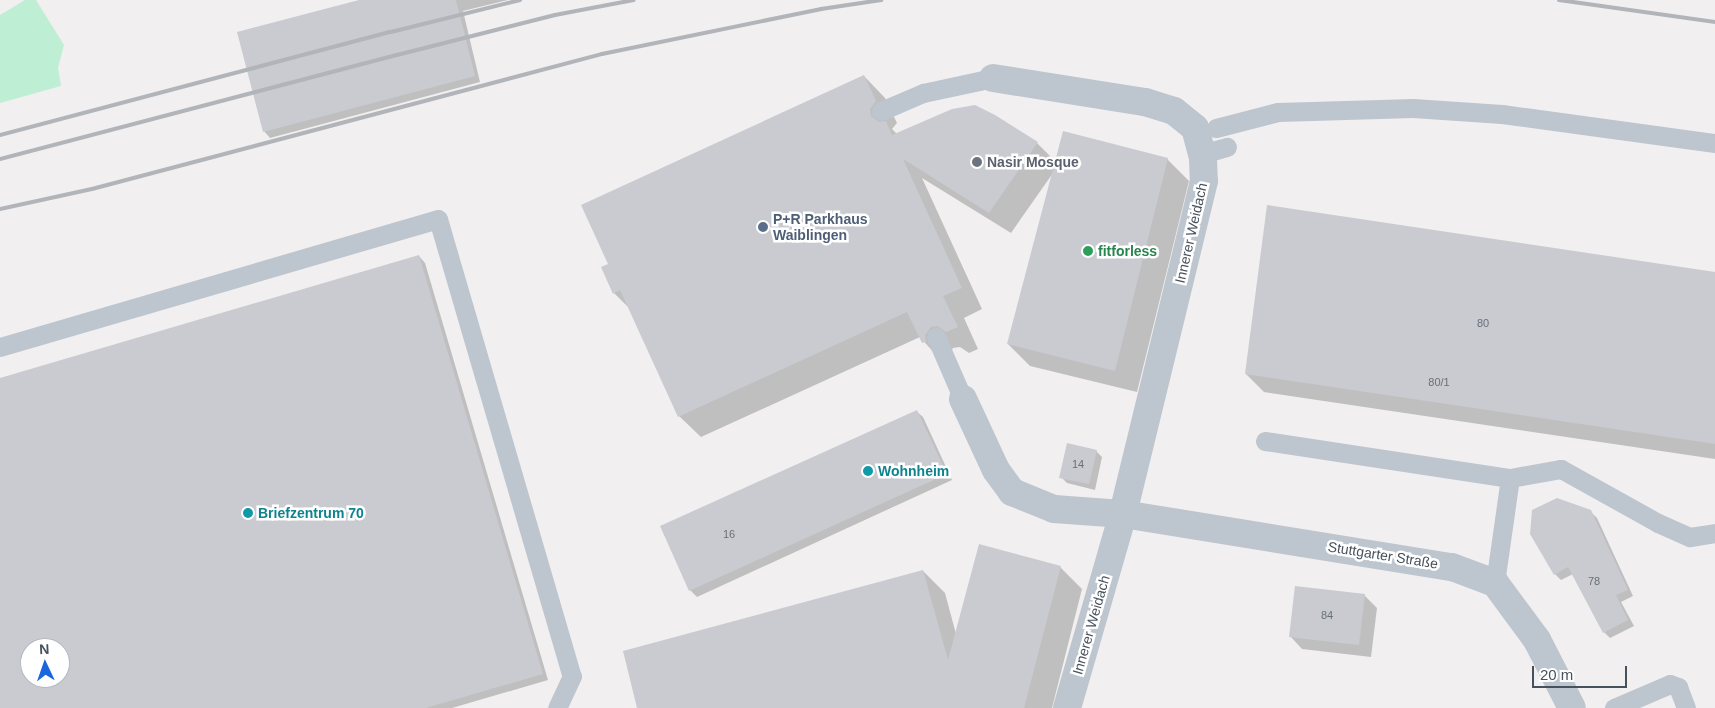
<!DOCTYPE html>
<meta charset="utf-8">
<style>
body{margin:0}
#map{position:relative;width:1715px;height:708px;overflow:hidden;background:#f1efef;font-family:Helvetica,sans-serif}
div>[style]{position:absolute}
.green>*{inset:0;background:#beeed3}
.shadow>*{inset:0;background:#0003}
.building>*{inset:0;background:#c9cbd1}
.service>*{height:19px;margin:-9.5px;padding:0 9.5px;transform-origin:9.5px;border-radius:9.5px;background:#bdc5ce}
.minor>*{height:28px;margin:-14px;padding:0 14px;transform-origin:14px;border-radius:14px;background:#bdc5ce}
.rail>*{height:4px;margin:-2px;padding:0 2px;transform-origin:2px;border-radius:2px;background:#b1b4b9}
.dots>*{width:14px;height:14px;translate:-50% -50%;box-sizing:border-box;border:2px solid #fff;border-radius:50%}
span{translate:-50% -50%;white-space:nowrap;text-align:center;line-height:1.15;-webkit-text-stroke:5px #fff;paint-order:stroke}
.number-label{font-size:11px;color:#687079}
.number-label span{-webkit-text-stroke-width:0}
.worship-label{font-size:14px;color:#5b616d;font-weight:700}
.left{translate:0 -50%;text-align:left}
.service-label{font-size:14px;color:#4e5e75;font-weight:700}
.street-label{font-size:14px;color:#47515c}
.leisure-label{font-size:14px;color:#27864d;font-weight:700}
.culture-label{font-size:14px;color:#0d838f;font-weight:700}
.north{position:absolute;left:20px;top:638px;width:50px;height:50px;box-sizing:border-box;background:#fff;border:1px solid #b5b9be;border-radius:50%;rotate:357deg;font-size:14px;font-weight:700;line-height:20px;text-align:center;color:#47515c}
.north::after{content:'';display:block;margin:auto;width:18px;height:22px;background:#1b66df;clip-path:polygon(50% 0,100% 100%,50% 72%,0 100%)}
.scale{position:absolute;left:1532px;top:666px;width:95px;height:22px;box-sizing:border-box;border:2px solid #47515c;border-top:0;padding-left:6px;font-size:15px;line-height:18px;white-space:nowrap;color:#47515c;-webkit-text-stroke:4px #fff;paint-order:stroke}
</style>
<div id="map">
<div class="green">
<div style="clip-path:polygon(25px 0,36px 0,64px 45px,58px 68px,61px 86px,0 103px,0 15px)"></div>
</div>
<div class="shadow">
<div style="clip-path:polygon(364px 0,508px 0,463px 11px,480px 82px,270px 138px,264px 131px)"></div>
<div style="clip-path:polygon(864px 76px,885px 98px,897px 123px,892px 129px,897px 134px,1037px 143px,1056px 162px,1167px 159px,1189px 181px,1137px 392px,1030px 366px,1008px 344px,1053px 173px,1011px 233px,922px 178px,982px 309px,964px 318px,978px 349px,969px 353px,960px 347px,953px 348px,944px 364px,920px 337px,701px 437px,679px 416px,630px 309px,614px 293px,609px 264px)"></div>
<div style="clip-path:polygon(evenodd,419px 256px,425px 263px,548px 680px,452px 708px,0 708px,0 379px,419px 256px,30px 648px,60px 648px,60px 678px,30px 678px,30px 648px)"></div>
<div style="clip-path:polygon(1715px 274px,1715px 459px,1264px 392px,1246px 374px)"></div>
<div style="clip-path:polygon(916px 411px,923px 417px,952px 480px,697px 597px,690px 590px)"></div>
<div style="clip-path:polygon(1096px 451px,1102px 457px,1095px 490px,1067px 483px,1061px 477px)"></div>
<div style="clip-path:polygon(1590px 511px,1597px 518px,1633px 596px,1621px 602px,1634px 626px,1610px 638px,1604px 632px,1573px 574px,1561px 580px,1555px 574px)"></div>
<div style="clip-path:polygon(1060px 567px,1082px 589px,1052px 708px,638px 708px,923px 571px,945px 593px,956px 634px)"></div>
<div style="clip-path:polygon(1364px 595px,1377px 608px,1371px 657px,1302px 649px,1290px 636px)"></div>
</div>
<div class="building">
<div style="clip-path:polygon(359px 0,456px 0,475px 76px,263px 132px,237px 32px)"></div>
<div style="clip-path:polygon(864px 75px,876px 101px,870px 109px,871px 116px,879px 122px,886px 121px,892px 135px,952px 109px,975px 105px,995px 115px,1038px 142px,989px 213px,903px 159px,962px 288px,943px 296px,958px 327px,946px 332px,938px 326px,931px 327px,925px 335px,926px 342px,922px 343px,907px 312px,678px 417px,620px 290px,613px 294px,601px 267px,608px 264px,581px 205px)"></div>
<div style="clip-path:polygon(1063px 131px,1168px 158px,1115px 371px,1007px 344px)"></div>
<div style="clip-path:polygon(1267px 205px,1715px 272px,1715px 444px,1245px 374px)"></div>
<div style="clip-path:polygon(evenodd,419px 255px,543px 674px,426px 708px,0 708px,0 378px,419px 255px,30px 648px,60px 648px,60px 678px,30px 678px,30px 648px)"></div>
<div style="clip-path:polygon(917px 410px,947px 474px,689px 591px,660px 526px)"></div>
<div style="clip-path:polygon(1067px 443px,1097px 450px,1089px 484px,1059px 478px)"></div>
<div style="clip-path:polygon(1557px 498px,1591px 510px,1628px 590px,1616px 595px,1628px 620px,1603px 633px,1568px 567px,1554px 575px,1530px 534px,1532px 510px)"></div>
<div style="clip-path:polygon(979px 544px,1061px 566px,1024px 708px,637px 708px,623px 651px,923px 570px,948px 660px)"></div>
<div style="clip-path:polygon(1295px 586px,1365px 594px,1359px 645px,1289px 637px)"></div>
</div>
<div class="service">
<div style="left:881px;top:111px;width:46px;rotate:-23.2deg"></div>
<div style="left:923px;top:93px;width:72px;rotate:-12.1deg"></div>
<div style="left:1216px;top:128px;width:64px;rotate:-14.5deg"></div>
<div style="left:1278px;top:112px;width:135px;rotate:-1.7deg"></div>
<div style="left:1413px;top:108px;width:89px;rotate:3.9deg"></div>
<div style="left:1502px;top:114px;width:215px;rotate:7.8deg"></div>
<div style="left:1202px;top:154px;width:26px;rotate:-16deg"></div>
<div style="left:936px;top:337px;width:68px;rotate:66.5deg"></div>
<div style="left:0;top:347px;width:456px;rotate:-16.3deg"></div>
<div style="left:438px;top:219px;width:476px;rotate:73.7deg"></div>
<div style="left:572px;top:676px;width:35px;rotate:115deg"></div>
<div style="left:1265px;top:441px;width:248px;rotate:8.6deg"></div>
<div style="left:1495px;top:583px;width:106px;rotate:-81.9deg"></div>
<div style="left:1510px;top:478px;width:52px;rotate:-10deg"></div>
<div style="left:1561px;top:469px;width:111px;rotate:29.1deg"></div>
<div style="left:1658px;top:523px;width:35px;rotate:24deg"></div>
<div style="left:1690px;top:537px;width:25px;rotate:-9deg"></div>
<div style="left:1614px;top:708px;width:61px;rotate:-23.2deg"></div>
<div style="left:1670px;top:684px;width:9px;rotate:21deg"></div>
<div style="left:1678px;top:687px;width:22px;rotate:69deg"></div>
</div>
<div class="minor">
<div style="left:993px;top:78px;width:154px;rotate:9deg"></div>
<div style="left:1145px;top:102px;width:30px;rotate:17deg"></div>
<div style="left:1174px;top:111px;width:27px;rotate:39deg"></div>
<div style="left:1195px;top:128px;width:31px;rotate:75deg"></div>
<div style="left:1203px;top:158px;width:23px;rotate:88deg"></div>
<div style="left:1204px;top:181px;width:343px;rotate:103.7deg"></div>
<div style="left:1123px;top:514px;width:202px;rotate:106.1deg"></div>
<div style="left:963px;top:399px;width:78px;rotate:65.1deg"></div>
<div style="left:996px;top:470px;width:27px;rotate:54deg"></div>
<div style="left:1012px;top:492px;width:45px;rotate:22deg"></div>
<div style="left:1054px;top:509px;width:69px;rotate:4.1deg"></div>
<div style="left:1123px;top:514px;width:333px;rotate:9.2deg"></div>
<div style="left:1452px;top:567px;width:46px;rotate:20.4deg"></div>
<div style="left:1495px;top:583px;width:71px;rotate:53.6deg"></div>
<div style="left:1537px;top:640px;width:76px;rotate:62.8deg"></div>
</div>
<div class="rail">
<div style="left:1559px;top:0;width:158px;rotate:8deg"></div>
<div style="left:0;top:135px;width:404px;rotate:-14.8deg"></div>
<div style="left:391px;top:32px;width:133px;rotate:-13.9deg"></div>
<div style="left:0;top:159px;width:410px;rotate:-14.7deg"></div>
<div style="left:397px;top:55px;width:163px;rotate:-14.2deg"></div>
<div style="left:555px;top:15px;width:80px;rotate:-10.8deg"></div>
<div style="left:0;top:209px;width:94px;rotate:-12.3deg"></div>
<div style="left:92px;top:189px;width:528px;rotate:-14.83deg"></div>
<div style="left:602px;top:54px;width:224px;rotate:-11.6deg"></div>
<div style="left:821px;top:9px;width:61px;rotate:-8.5deg"></div>
</div>
<div class="dots">
<div style="left:977px;top:162px;background:#6b7280"></div>
<div style="left:763px;top:227px;background:#5c6f8a"></div>
<div style="left:1088px;top:251px;background:#2e9e5b"></div>
<div style="left:868px;top:471px;background:#0f9aa8"></div>
<div style="left:248px;top:513px;background:#0f9aa8"></div>
</div>
<div class="number-label">
<span style="left:1483px;top:323px">80</span>
<span style="left:1439px;top:382px">80/1</span>
<span style="left:1078px;top:464px">14</span>
<span style="left:729px;top:534px">16</span>
<span style="left:1594px;top:581px">78</span>
<span style="left:1327px;top:615px">84</span>
</div>
<div class="worship-label">
<span class="left" style="left:987px;top:162px">Nasir Mosque</span>
</div>
<div class="service-label">
<span class="left" style="left:773px;top:227px">P+R Parkhaus<br>Waiblingen</span>
</div>
<div class="street-label">
<span style="left:1191px;top:233px;rotate:-77deg">Innerer Weidach</span>
<span style="left:1383px;top:555px;rotate:9deg">Stuttgarter Straße</span>
<span style="left:1091px;top:625px;rotate:-74deg">Innerer Weidach</span>
</div>
<div class="leisure-label">
<span class="left" style="left:1098px;top:251px">fitforless</span>
</div>
<div class="culture-label">
<span class="left" style="left:878px;top:471px">Wohnheim</span>
<span class="left" style="left:258px;top:513px">Briefzentrum 70</span>
</div>
<div class="north">N</div>
<div class="scale">20 m</div>
</div>
